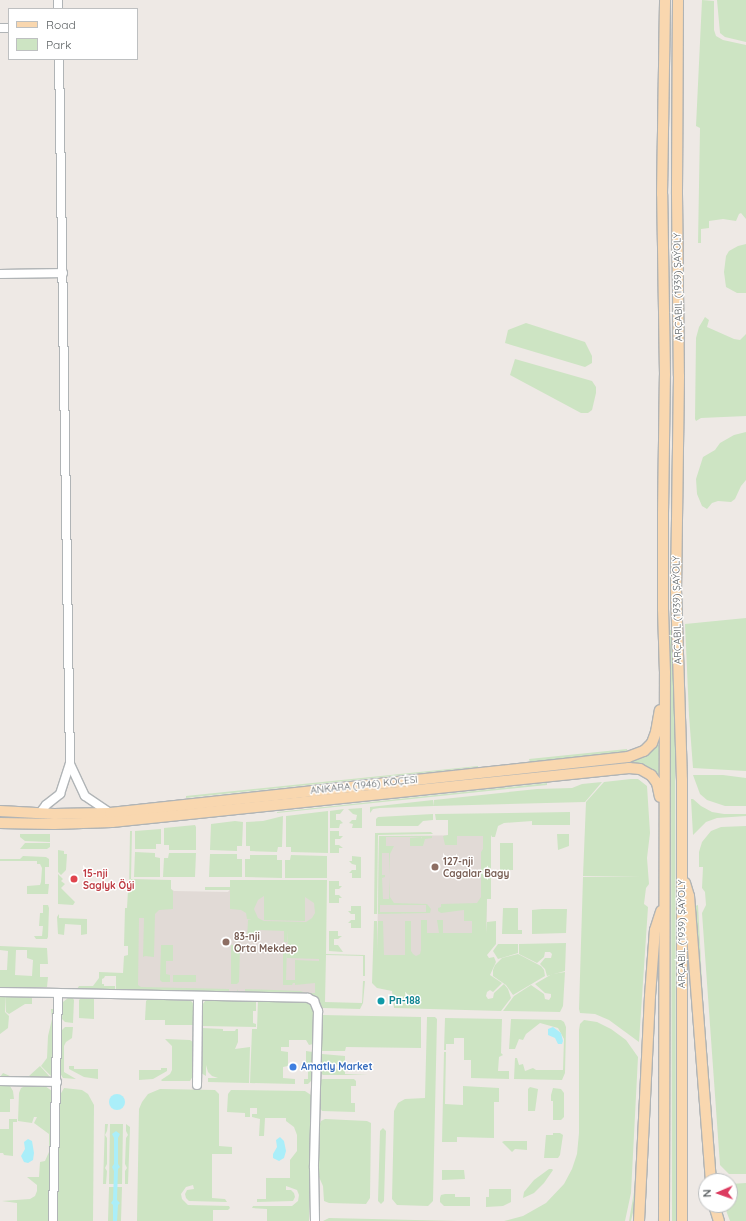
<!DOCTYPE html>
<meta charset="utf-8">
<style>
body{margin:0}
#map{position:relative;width:746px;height:1221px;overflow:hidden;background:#eee9e5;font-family:Quicksand,sans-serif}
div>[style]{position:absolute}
.education>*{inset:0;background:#e1dad6}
.green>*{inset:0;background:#cde4c3}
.water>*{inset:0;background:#aaeef9}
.round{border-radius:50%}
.roads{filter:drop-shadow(1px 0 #b0b4b6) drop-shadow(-1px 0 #b0b4b6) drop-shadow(0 1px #b0b4b6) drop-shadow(0 -1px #b0b4b6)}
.minor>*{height:8px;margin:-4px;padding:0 4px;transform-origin:4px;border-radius:4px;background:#fff}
.major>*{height:10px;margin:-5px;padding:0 5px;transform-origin:5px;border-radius:5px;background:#f9d7af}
.dots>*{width:11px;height:11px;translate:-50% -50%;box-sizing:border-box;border:2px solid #fff;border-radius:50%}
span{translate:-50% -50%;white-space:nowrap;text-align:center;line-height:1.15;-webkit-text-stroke:3px #fff;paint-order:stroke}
.street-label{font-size:10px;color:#5d6264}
.education-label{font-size:10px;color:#785e54;font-weight:700}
.left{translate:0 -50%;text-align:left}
.health-label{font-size:10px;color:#be3a42;font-weight:700}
.culture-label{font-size:10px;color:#0d838f;font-weight:700}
.shop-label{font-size:10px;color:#366cbe;font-weight:700}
.legend{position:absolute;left:8px;top:8px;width:130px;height:52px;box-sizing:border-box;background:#fff;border:1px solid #bec0c1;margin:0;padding:5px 7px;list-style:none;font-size:12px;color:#5d6264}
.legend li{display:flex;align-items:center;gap:8px;height:20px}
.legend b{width:20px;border:1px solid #bec0c1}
.north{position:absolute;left:698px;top:1173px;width:40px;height:40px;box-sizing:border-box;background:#fff;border:1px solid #bec0c1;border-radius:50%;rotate:268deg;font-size:11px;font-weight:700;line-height:16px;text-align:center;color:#5d6264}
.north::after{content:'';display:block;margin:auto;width:14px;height:18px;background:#dc3c60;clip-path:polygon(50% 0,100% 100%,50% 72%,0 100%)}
</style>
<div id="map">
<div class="education">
<div style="clip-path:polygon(491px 835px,491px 899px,487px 899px,486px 942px,471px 961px,377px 959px,379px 836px)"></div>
<div style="clip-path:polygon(323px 883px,321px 995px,128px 991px,130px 890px,171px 889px,174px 891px,228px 892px,233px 886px)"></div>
</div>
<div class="green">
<div style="clip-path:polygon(702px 0,714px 1px,714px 30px,716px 36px,723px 40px,746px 45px,746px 219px,741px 213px,739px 214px,736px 221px,723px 219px,709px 221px,709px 228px,701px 229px,701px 243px,698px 243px,700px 128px,696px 126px)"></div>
<div style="clip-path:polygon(717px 0,746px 0,746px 42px,725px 37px,720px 33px)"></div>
<div style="clip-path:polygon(746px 244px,746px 293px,737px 293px,726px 287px,724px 272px,726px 256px,729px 251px,738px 246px)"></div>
<div style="clip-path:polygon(705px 317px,709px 320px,707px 327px,734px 339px,740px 340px,746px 334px,746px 416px,701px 418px,696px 421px,695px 419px,696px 338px,699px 327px)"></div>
<div style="clip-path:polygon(526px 323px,585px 342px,592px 356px,592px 363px,585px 367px,505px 343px,508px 330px)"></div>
<div style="clip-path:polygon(515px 359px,592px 381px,596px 387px,596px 393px,592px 410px,588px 413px,581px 413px,510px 375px)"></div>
<div style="clip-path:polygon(746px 432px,746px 480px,741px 486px,735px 499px,731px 502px,718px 501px,712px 503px,707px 509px,702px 506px,697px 494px,696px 479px,703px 457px,715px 450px,720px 443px,734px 435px)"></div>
<div style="clip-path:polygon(746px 618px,746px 771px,693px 768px,689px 715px,685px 624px)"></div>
<div style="clip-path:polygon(669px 630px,673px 630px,675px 696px,676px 1221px,672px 1221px,671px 735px)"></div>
<div style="clip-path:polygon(658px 744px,660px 746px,660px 774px,658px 775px,645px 765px,630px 763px,630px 761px,649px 754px)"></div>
<div style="clip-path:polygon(627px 749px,627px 751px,530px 762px,529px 759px)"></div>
<div style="clip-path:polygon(478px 766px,478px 767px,186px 798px,186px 796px)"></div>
<div style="clip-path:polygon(693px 775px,723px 775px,746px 778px,746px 806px,725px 806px,707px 800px,700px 794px)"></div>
<div style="clip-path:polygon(631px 779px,638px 779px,647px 786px,650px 833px,647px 858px,649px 884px,646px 888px,644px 904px,648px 907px,639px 1042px,609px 1020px,595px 1014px,580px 1013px,579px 1009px,583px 877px,641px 877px,583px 876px,586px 802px,604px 782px)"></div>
<div style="clip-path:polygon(602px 782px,585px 802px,434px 806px,434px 800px,537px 789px,572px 788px,582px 784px)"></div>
<div style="clip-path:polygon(547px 783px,547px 785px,277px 813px,277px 812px)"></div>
<div style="clip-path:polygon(691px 799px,693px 799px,701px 806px,712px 812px,724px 814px,746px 814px,746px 816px,717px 818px,706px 822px,693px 835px)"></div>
<div style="clip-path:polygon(433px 800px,434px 806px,380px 808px,373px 809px,370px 813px,370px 807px)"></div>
<div style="clip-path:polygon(362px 808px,362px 828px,352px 828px,353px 824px,349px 823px,352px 820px,356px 820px,357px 815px,353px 814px,348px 809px)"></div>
<div style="clip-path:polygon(344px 809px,340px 814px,336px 814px,336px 820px,340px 820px,343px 823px,340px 824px,339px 828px,330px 828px,330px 811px)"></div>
<div style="clip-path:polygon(328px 811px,328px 853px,291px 852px,291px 847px,286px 847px,286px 816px)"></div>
<div style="clip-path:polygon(570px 812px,570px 825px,532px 825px,532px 821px,504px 823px,498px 826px,495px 837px,492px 837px,491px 835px,491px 899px,487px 899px,486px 933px,487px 922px,496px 921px,496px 944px,487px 955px,489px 958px,494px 957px,496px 962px,490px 975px,477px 972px,490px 975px,502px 983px,493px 992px,490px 990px,487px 992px,486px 996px,488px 999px,493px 998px,494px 993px,504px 984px,508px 989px,511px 998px,501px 1011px,394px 1008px,392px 991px,377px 988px,372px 983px,374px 921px,377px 921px,377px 952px,378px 921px,383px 921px,384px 955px,405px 955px,405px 921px,411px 921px,411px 951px,413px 954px,416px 956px,420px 954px,421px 950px,421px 920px,427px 920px,427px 933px,439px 933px,437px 920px,443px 920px,443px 933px,472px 933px,472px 921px,464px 921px,464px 910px,441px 913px,438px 911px,438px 908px,441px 907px,441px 904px,477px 903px,481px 897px,481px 852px,483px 849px,483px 836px,457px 836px,457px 845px,445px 845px,443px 836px,448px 835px,448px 820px,436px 820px,435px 814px)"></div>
<div style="clip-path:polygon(433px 814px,433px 820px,423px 821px,418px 826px,376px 826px,376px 819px,378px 817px)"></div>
<div style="clip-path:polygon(283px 816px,282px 847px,278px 847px,277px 852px,250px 851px,250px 846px,246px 846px,246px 822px,263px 821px)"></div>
<div style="clip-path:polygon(235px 821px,243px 822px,242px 846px,237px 846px,237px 851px,210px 850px,211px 824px)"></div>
<div style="clip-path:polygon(195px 825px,196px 827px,196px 850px,169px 850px,169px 845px,164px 845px,164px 828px)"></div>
<div style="clip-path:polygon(746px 826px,746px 1174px,729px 1174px,720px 1165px,702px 913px,706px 905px,705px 892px,702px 888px,703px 867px,699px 867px,699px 852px,702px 842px,711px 831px,721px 827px)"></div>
<div style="clip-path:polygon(161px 829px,161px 844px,156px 844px,156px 849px,135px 849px,135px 831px)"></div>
<div style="clip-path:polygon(130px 831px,132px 831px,131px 879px,171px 880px,171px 889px,173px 891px,173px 909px,159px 910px,155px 914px,154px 957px,145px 956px,143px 957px,144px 918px,139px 918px,138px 985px,141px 987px,229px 989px,229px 992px,237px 992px,237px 989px,239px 993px,116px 991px,116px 976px,105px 976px,104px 978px,102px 979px,102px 984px,104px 984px,104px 986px,115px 986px,115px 991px,77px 989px,79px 986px,93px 986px,99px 978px,99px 972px,123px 973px,124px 956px,128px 955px,128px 946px,124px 946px,125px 908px,127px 908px,128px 890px,129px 890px)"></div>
<div style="clip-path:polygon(330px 831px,339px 831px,339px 836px,343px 836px,340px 839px,335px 839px,335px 845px,339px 845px,343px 848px,339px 848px,339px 853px,330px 853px)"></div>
<div style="clip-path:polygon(431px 832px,433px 834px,378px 835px,377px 914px,374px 914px,375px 833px)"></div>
<div style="clip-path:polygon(20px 834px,50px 834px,50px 842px,25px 841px,20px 837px)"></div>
<div style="clip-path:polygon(557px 834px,569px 834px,569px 846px,558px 850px)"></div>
<div style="clip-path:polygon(evenodd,379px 836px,432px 836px,432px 838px,425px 839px,423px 846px,410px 846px,410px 838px,421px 837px,422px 839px,422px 837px,386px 837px,386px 846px,394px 846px,390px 854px,390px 875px,389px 853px,382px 853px,382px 875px,385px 875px,385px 877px,382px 878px,383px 899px,389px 899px,390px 877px,390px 897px,394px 903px,427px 904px,431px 909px,430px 913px,378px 914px,379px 836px,426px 905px,426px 912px,380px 912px,380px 905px,426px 905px)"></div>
<div style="clip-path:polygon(25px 843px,50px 843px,50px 847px,47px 849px,20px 849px)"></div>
<div style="clip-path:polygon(500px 843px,513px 843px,513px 870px,500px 870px)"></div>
<div style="clip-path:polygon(58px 850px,64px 851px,64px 854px,67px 854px,66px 870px,61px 875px,58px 872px)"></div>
<div style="clip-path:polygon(135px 852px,155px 853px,155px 857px,160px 858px,160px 877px,134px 877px)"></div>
<div style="clip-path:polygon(169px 853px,196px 853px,195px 877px,163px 877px,164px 858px,168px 858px)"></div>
<div style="clip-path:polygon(210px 854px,237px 854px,237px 859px,242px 859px,242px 877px,209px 877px)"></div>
<div style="clip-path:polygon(250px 855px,277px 855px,277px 860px,282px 860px,282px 878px,245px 877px,245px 859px,250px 859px)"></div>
<div style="clip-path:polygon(291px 855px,327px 856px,327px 878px,285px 878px,285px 860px,290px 860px)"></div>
<div style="clip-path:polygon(23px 856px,46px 857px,49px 859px,49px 867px,45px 867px,45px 884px,49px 884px,48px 894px,27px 894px,27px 886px,40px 885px,41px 882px,42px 868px,40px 864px,37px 864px,37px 861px,0 861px,0 859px,20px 859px)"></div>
<div style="clip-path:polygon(352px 856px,361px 857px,361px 878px,352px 878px,352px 873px,349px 873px,352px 870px,356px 870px,356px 865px,352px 864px,349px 861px,352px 861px)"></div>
<div style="clip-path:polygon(58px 874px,63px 879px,61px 881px,65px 884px,61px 888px,75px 902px,73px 905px,58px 904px)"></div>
<div style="clip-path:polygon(evenodd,230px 880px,327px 880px,326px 954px,365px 955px,365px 976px,363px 976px,363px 956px,326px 955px,325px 1002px,362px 1003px,363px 981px,365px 981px,363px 1003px,360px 1009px,323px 1008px,317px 999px,245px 993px,245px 989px,301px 991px,305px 993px,315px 993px,315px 983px,295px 985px,295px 983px,293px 983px,292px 985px,283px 985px,283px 945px,287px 945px,286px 980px,295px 980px,295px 960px,319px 961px,319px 959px,287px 958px,288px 930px,287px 942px,284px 942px,284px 931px,259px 930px,259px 940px,247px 940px,248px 920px,252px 920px,247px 919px,246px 913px,241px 910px,230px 909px,230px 890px,205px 890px,205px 887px,230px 887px,230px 880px,264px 896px,264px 920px,305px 921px,305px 897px,314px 903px,315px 913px,312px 918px,306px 922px,264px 921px,258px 918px,254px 909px,258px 900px,264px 896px)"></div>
<div style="clip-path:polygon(329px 881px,339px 881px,339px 886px,342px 886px,339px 889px,335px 889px,335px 895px,339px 895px,342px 898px,339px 898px,339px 903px,329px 903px)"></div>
<div style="clip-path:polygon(43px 905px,48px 905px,49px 908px,48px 937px,47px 939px,36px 939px,34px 936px,42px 936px,43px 926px,39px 926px,40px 913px,43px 913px)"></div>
<div style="clip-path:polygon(698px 905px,703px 1000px,717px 1181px,715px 1181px,701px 1000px,695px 906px)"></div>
<div style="clip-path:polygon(351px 906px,361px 906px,361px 928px,351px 928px,351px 923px,348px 923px,351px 920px,355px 920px,355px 914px,351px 914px,348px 911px,351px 911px)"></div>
<div style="clip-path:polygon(503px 908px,518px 908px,518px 930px,522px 930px,522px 934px,502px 934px)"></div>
<div style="clip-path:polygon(542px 909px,567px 909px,566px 933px,532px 934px,532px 910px)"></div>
<div style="clip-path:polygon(59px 914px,59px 918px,87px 919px,87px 934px,81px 935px,81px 925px,65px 924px,64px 935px,58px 934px,57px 917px)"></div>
<div style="clip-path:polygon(329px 931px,338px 931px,338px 936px,342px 936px,338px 939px,334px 939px,334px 945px,338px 945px,343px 952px,329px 951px)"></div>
<div style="clip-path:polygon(566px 943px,565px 971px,547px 976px,545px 969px,540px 964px,545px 958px,551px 958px,552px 954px,550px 952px,545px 952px,544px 957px,537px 963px,519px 954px,519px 944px)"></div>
<div style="clip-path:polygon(498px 944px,518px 944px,518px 953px,498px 959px,493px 951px)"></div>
<div style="clip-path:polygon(161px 945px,173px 945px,173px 961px,166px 961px,166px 974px,170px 975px,170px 982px,162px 982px,160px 980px)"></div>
<div style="clip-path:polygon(231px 945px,238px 946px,240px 948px,239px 982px,237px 984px,231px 984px)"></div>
<div style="clip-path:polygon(evenodd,0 946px,47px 948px,48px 964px,40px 964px,40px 977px,48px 977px,47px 987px,0 987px,0 970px,7px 970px,8px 951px,0 950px,0 946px,16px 950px,27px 950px,27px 958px,33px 960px,32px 976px,15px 975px,16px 950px)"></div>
<div style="clip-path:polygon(518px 954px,541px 966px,544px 970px,545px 976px,513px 995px,506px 985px,493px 976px,493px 970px,495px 965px,502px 958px)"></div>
<div style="clip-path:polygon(565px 972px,563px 1006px,560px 1012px,503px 1011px,514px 996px,531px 985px,544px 994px,545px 999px,549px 1000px,551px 997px,551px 994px,545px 993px,535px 984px,552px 974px)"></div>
<div style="clip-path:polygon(173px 975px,196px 975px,196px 982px,173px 982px)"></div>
<div style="clip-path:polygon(6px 995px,5px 1012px,9px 1016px,8px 1028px,0 1034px,0 997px)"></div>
<div style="clip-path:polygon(6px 996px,32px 996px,32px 1004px,25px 1004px,9px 1014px,6px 1012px)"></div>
<div style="clip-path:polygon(72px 997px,74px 1000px,73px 1023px,65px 1022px,62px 1019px,63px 1002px,68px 998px)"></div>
<div style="clip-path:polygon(82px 997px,94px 999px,94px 1019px,79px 1018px,79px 1000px)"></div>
<div style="clip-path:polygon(148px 999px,191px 1001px,194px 1004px,193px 1025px,165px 1025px,165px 1020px,145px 1020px,146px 1001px)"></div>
<div style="clip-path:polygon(206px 1000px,256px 1000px,256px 1011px,253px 1011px,253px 1023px,256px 1024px,256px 1027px,202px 1026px,202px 1005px)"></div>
<div style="clip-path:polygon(258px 1000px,309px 1001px,314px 1007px,313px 1044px,309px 1045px,306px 1040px,289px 1040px,289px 1047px,281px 1047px,281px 1051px,288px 1052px,288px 1066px,283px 1067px,283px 1078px,295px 1079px,295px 1084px,250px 1083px,252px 1029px,257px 1029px)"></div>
<div style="clip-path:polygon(51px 1009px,54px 1009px,51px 1076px,41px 1066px,47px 1058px,48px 1036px,52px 1019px)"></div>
<div style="clip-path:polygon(322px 1015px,421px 1017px,421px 1048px,346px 1047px,345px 1051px,321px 1051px)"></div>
<div style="clip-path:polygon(427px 1017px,435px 1017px,437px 1019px,433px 1201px,428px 1206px,397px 1205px,392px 1199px,394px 1111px,398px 1103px,405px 1099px,425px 1098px)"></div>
<div style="clip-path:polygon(445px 1018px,502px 1019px,501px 1053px,503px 1055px,499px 1057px,498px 1071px,509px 1071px,509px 1079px,471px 1078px,471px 1060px,464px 1060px,464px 1038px,454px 1038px,454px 1044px,446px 1044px,446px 1050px,444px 1050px)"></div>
<div style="clip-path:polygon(511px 1019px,561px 1020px,564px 1022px,566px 1027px,565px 1073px,562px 1080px,514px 1079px,515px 1058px,517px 1058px,519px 1065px,523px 1064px,525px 1071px,533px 1068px,536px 1070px,563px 1070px,564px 1039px,558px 1028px,540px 1023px,526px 1034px,523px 1040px,519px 1039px,515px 1049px,509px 1049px)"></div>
<div style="clip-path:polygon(584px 1020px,597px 1022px,611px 1029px,626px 1040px,638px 1057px,631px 1193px,625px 1221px,504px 1221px,523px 1216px,546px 1203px,564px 1184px,572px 1169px,577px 1154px,579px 1133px,579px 1030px,580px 1024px)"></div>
<div style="clip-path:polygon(65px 1027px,73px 1027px,72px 1038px,66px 1042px,64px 1046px,64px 1072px,76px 1079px,63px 1078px,60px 1073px,61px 1031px)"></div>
<div style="clip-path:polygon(202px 1028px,223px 1029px,223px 1031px,235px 1031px,236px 1029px,238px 1029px,238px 1042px,235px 1049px,250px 1047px,249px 1083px,208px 1082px,208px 1078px,218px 1078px,212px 1076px,208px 1072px,206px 1065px,206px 1076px,201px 1073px)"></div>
<div style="clip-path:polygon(165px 1039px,190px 1040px,193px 1042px,193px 1076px,190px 1081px,162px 1081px,161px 1080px,170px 1074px,172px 1070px,172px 1046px)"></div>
<div style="clip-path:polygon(306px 1051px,313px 1052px,312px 1080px,308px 1084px,304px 1084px,304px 1079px,308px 1079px,308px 1067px,306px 1067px)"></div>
<div style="clip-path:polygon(444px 1052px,446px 1052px,445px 1104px,463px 1105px,463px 1086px,499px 1088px,499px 1102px,494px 1102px,494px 1138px,457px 1137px,457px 1142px,442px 1142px)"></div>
<div style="clip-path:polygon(322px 1054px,345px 1056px,345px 1065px,321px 1064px,321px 1056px)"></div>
<div style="clip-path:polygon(642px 1063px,643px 1067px,635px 1204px,631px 1221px,629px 1221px,634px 1192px)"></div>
<div style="clip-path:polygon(40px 1066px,50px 1077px,0 1077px,3px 1073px,10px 1076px,29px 1076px)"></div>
<div style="clip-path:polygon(69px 1066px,74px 1066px,74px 1069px,98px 1069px,98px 1079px,84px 1077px,69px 1069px)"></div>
<div style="clip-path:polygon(161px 1068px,167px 1068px,167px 1071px,153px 1079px,139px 1080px,139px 1070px,161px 1070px)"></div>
<div style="clip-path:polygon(322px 1068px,345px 1069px,345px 1074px,368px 1075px,323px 1075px,320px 1072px)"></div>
<div style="clip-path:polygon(323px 1079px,354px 1079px,356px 1081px,356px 1086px,351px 1086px,351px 1103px,355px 1103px,355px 1112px,322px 1111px,319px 1106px,320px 1080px)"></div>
<div style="clip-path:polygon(0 1086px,10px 1086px,13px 1091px,14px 1099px,10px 1099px,10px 1112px,0 1112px)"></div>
<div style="clip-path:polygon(25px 1086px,45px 1086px,52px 1091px,50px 1221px,17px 1221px,17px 1203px,2px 1201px,30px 1199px,35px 1196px,37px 1191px,37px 1185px,27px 1177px,39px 1177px,40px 1162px,45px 1161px,49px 1152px,49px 1134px,34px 1123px,37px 1117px,34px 1117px,32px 1123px,18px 1121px,19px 1093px,21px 1088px)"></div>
<div style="clip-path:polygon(530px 1087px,538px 1089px,535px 1111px,528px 1111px,528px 1089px)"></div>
<div style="clip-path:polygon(64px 1088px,82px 1090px,88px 1094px,94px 1105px,93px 1221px,57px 1221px,60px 1095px)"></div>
<div style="clip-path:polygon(553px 1088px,561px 1089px,564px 1093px,564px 1117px,561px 1120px,553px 1120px,553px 1101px,551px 1101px,551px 1095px)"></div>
<div style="clip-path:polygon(160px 1089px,215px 1090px,219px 1094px,219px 1146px,232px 1147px,232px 1154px,212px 1154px,212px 1198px,225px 1199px,227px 1202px,189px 1201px,186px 1198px,185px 1194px,187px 1190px,194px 1189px,193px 1185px,186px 1187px,181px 1194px,182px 1199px,188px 1205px,229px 1206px,230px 1208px,228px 1210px,213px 1210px,213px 1221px,137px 1221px,139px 1109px,142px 1102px,148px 1094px)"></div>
<div style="clip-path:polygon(231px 1090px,305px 1091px,311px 1095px,309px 1221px,267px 1221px,267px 1209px,252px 1208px,253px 1206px,292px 1206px,298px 1201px,299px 1195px,297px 1190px,286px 1186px,286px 1190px,291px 1190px,294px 1193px,295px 1197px,293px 1201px,257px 1202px,257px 1199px,266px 1199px,266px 1178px,290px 1178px,290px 1160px,297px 1151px,297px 1135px,294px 1127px,286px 1121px,286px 1118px,265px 1118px,264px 1136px,259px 1136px,260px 1119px,252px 1117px,252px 1114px,257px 1114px,257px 1108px,250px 1108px,250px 1117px,245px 1117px,245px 1113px,227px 1112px,228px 1094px)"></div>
<div style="clip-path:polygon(9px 1119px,17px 1119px,17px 1122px,13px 1122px,13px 1156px,4px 1155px,3px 1153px,0 1153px,0 1129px,9px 1129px)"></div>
<div style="clip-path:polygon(325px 1119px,367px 1121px,371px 1123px,370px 1198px,366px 1204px,329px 1203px,324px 1201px,323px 1186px,319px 1177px,318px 1168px,319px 1126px,321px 1121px)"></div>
<div style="clip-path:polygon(105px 1124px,108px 1124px,107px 1131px,105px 1135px,107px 1138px,107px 1164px,105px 1168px,107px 1171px,106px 1184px,103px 1184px)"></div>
<div style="clip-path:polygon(110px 1124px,123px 1124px,122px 1184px,109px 1184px)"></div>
<div style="clip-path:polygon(126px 1124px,130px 1127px,128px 1184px,125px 1184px,125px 1171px,127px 1168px,125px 1164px,126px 1138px,128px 1135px,126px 1131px)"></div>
<div style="clip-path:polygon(383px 1128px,386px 1131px,384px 1201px,381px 1204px,378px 1201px,380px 1131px)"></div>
<div style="clip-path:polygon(553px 1133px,560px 1133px,563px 1135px,560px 1155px,558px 1158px,544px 1158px,546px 1135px,553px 1135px)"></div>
<div style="clip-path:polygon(504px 1141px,527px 1141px,527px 1150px,515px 1149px,512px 1152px,502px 1142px)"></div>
<div style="clip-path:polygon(549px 1169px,552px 1169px,553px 1170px,544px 1183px,534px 1193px,523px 1198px,524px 1192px,534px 1180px)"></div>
<div style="clip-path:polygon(442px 1170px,464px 1170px,465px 1179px,442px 1180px)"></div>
<div style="clip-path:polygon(746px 1183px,746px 1221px,730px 1221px,724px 1205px,730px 1205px,730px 1184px)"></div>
<div style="clip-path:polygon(109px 1187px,122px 1187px,121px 1221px,108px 1221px)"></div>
<div style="clip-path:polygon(489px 1189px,511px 1189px,511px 1202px,503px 1206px,486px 1207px,486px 1197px,489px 1197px)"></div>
<div style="clip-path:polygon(445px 1194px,455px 1194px,455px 1197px,470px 1197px,470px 1206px,444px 1206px,440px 1202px,440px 1198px,441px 1195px)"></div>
<div style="clip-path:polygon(329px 1218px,458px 1221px,323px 1221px)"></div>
</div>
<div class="water">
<div style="clip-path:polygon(553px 1027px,561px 1033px,563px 1041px,562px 1044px,558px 1044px,555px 1038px,548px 1035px,548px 1029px)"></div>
<div class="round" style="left:109px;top:1094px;width:16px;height:16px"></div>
<div style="clip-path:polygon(116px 1131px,120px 1134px,118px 1138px,118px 1164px,120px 1167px,118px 1169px,117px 1200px,120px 1203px,118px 1205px,117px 1221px,113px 1221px,113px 1205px,111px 1203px,113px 1200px,114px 1171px,112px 1167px,114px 1164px,114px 1138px,112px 1134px)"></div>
<div style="clip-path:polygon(280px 1137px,284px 1141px,286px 1151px,284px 1158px,279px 1161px,273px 1158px,273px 1154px,277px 1147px,276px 1140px)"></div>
<div style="clip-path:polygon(28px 1139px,32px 1141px,34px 1153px,33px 1160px,28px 1163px,24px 1162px,21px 1156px,25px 1149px,24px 1142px)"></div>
</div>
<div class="roads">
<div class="minor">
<div style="left:58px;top:0;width:9px;rotate:90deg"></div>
<div style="left:0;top:28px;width:9px"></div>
<div style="left:0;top:274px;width:63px;rotate:-0.9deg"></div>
<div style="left:70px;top:764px;width:35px;rotate:65deg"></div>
<div style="left:85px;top:796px;width:30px;rotate:34deg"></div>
<div style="left:40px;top:813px;width:10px;rotate:-53deg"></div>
<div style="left:46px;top:805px;width:18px;rotate:-38deg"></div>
<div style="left:60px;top:794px;width:32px;rotate:-72deg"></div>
<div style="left:70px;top:764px;width:705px;rotate:-90.89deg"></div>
<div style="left:0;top:992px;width:58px;rotate:1deg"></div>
<div style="left:58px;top:993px;width:228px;rotate:91.3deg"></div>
<div style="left:58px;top:993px;width:250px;rotate:1.1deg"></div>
<div style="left:308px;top:998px;width:7px;rotate:27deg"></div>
<div style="left:314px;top:1001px;width:11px;rotate:68deg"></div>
<div style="left:318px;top:1011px;width:157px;rotate:91.5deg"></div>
<div style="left:314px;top:1168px;width:53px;rotate:88.9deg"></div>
<div style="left:0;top:1081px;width:57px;rotate:1deg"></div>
<div style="left:197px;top:1085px;width:88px;rotate:-89.3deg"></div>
</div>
<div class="major">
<div style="left:678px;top:0;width:194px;rotate:90.3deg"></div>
<div style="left:677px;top:194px;width:182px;rotate:89.4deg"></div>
<div style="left:679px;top:376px;width:214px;rotate:90.8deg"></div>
<div style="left:676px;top:590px;width:190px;rotate:88.2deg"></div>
<div style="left:682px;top:780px;width:441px;rotate:90deg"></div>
<div style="left:0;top:811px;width:54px;rotate:3.2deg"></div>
<div style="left:54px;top:814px;width:56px;rotate:-1deg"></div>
<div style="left:110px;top:813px;width:521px;rotate:-6.17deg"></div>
<div style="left:628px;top:757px;width:17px;rotate:-21deg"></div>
<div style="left:644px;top:751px;width:11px;rotate:-45deg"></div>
<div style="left:652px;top:743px;width:12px;rotate:-70deg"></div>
<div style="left:656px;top:732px;width:22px;rotate:-80deg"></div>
<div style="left:0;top:823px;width:54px;rotate:1.1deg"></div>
<div style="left:54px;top:824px;width:58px;rotate:-2deg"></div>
<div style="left:112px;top:822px;width:520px;rotate:-5.96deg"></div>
<div style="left:629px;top:768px;width:11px;rotate:5deg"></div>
<div style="left:640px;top:769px;width:13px;rotate:29deg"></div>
<div style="left:651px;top:775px;width:10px;rotate:53deg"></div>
<div style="left:657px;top:783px;width:14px;rotate:78deg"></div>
<div style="left:685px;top:883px;width:14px;rotate:73deg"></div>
<div style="left:689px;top:896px;width:286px;rotate:85.6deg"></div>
<div style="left:714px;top:1205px;width:17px;rotate:73deg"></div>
<div style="left:639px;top:1221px;width:225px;rotate:-87.2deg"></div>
<div style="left:650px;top:996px;width:66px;rotate:-85.7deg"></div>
<div style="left:655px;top:930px;width:20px;rotate:-72deg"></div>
<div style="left:664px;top:1221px;width:548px;rotate:-89.9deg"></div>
<div style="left:665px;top:673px;width:64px;rotate:-91.8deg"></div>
<div style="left:663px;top:609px;width:96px;rotate:-90deg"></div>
<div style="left:663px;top:513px;width:138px;rotate:-89.2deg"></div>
<div style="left:665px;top:375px;width:181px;rotate:-90.9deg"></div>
<div style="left:662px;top:194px;width:194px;rotate:-89.1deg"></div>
</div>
</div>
<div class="dots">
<div style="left:435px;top:867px;background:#8d6e63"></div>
<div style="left:74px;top:879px;background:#e0444e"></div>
<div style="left:226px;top:942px;background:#8d6e63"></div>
<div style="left:381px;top:1001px;background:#0f9aa8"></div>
<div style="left:293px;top:1067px;background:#3f7fe0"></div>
</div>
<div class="street-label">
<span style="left:678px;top:287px;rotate:-91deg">ARÇABIL (1939) ŞAÝOLY</span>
<span style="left:677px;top:610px;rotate:-91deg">ARÇABIL (1939) ŞAÝOLY</span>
<span style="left:364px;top:785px;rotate:-6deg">ANKARA (1946) KÖÇESI</span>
<span style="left:682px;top:934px;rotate:-90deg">ARÇABIL (1939) ŞAÝOLY</span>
</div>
<div class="education-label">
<span class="left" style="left:443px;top:867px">127-nji<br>Cagalar Bagy</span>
<span class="left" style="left:234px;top:942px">83-nji<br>Orta Mekdep</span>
</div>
<div class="health-label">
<span class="left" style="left:83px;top:879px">15-nji<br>Saglyk Öýi</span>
</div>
<div class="culture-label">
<span class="left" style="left:389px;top:1001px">Рп-188</span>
</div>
<div class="shop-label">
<span class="left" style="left:301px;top:1067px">Amatly Market</span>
</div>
<ul class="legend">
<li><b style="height:5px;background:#f9d7af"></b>Road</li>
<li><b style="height:11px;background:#cde4c3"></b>Park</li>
</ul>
<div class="north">N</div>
</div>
